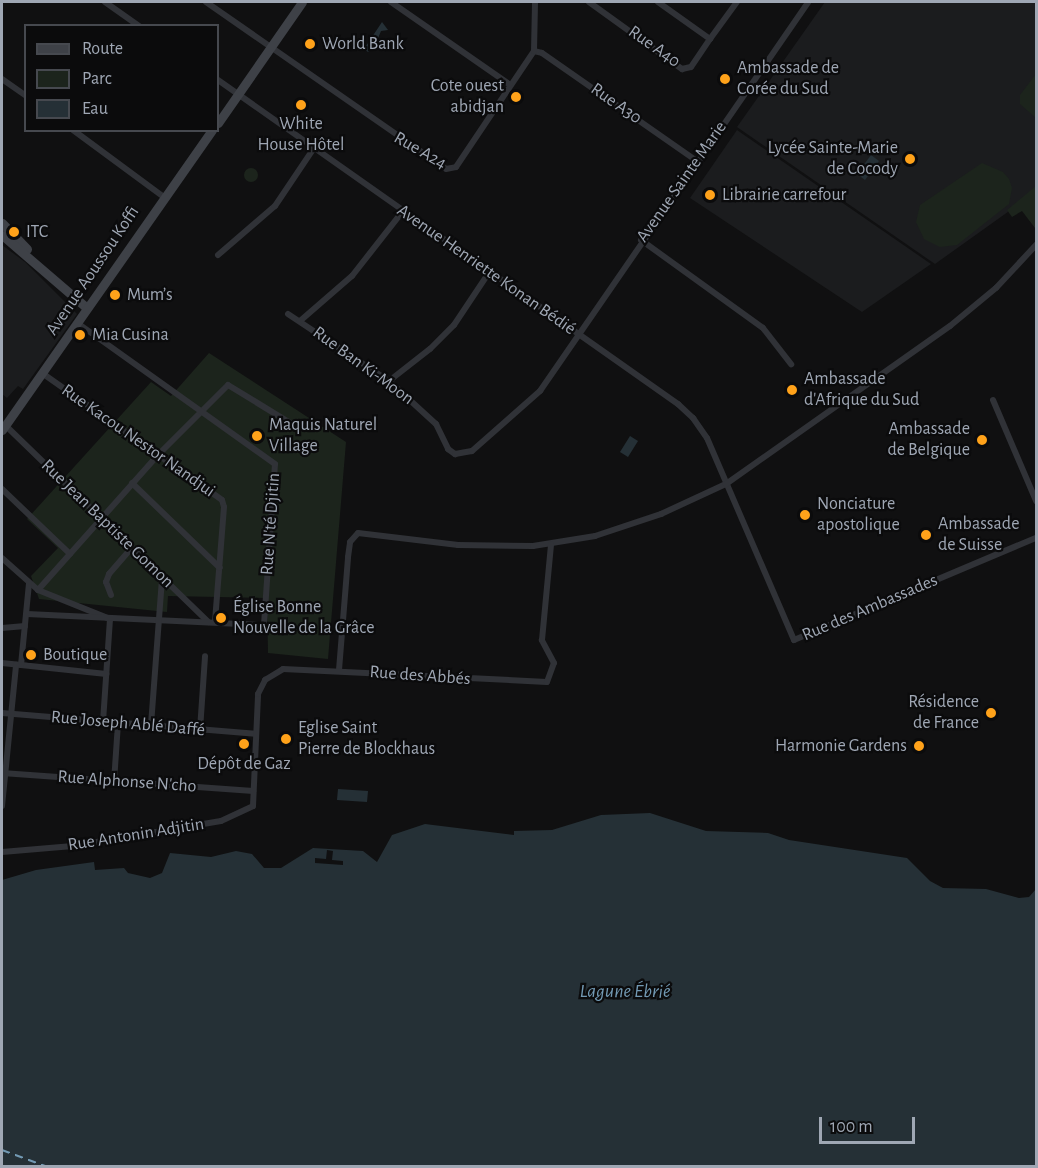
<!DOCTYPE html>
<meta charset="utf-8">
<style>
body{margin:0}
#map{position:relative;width:1038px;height:1168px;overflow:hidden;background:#101011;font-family:"Alegreya Sans",sans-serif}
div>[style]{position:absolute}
.built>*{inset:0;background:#1b1c1e}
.green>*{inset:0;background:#1c241c}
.round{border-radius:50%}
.water>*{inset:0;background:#253036}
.pier>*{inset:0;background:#101011}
.ferry>*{height:1.5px;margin-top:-0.75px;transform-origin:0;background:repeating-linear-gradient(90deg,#7299b3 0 8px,transparent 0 14px)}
.street>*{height:6px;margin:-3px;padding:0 3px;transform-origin:3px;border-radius:3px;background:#303237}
.secondary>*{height:9px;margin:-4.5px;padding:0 4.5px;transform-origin:4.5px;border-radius:4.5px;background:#3e4147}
.dots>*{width:16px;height:16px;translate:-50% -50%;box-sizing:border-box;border:3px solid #0b0b0c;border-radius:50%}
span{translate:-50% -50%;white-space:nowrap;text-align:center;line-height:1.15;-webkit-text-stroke:4.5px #0b0b0c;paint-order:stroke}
.poi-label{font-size:18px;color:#9fa7b4}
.left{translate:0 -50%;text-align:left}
.right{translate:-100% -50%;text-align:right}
.street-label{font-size:18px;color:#9fa7b4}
.water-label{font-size:20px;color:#7299b3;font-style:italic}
.frame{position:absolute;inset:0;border:3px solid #9fa7b4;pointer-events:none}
.legend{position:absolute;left:24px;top:24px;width:195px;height:108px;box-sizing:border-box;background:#0b0b0c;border:2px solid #46494f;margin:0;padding:8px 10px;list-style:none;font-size:18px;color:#9fa7b4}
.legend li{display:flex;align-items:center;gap:12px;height:30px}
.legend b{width:30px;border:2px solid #46494f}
.scale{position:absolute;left:819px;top:1117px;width:96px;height:27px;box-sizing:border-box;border:3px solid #9fa7b4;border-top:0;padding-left:8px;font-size:18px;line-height:21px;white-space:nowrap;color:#9fa7b4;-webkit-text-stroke:4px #0b0b0c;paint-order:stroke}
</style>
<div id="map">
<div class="built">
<div style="clip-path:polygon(825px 2px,1036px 2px,1036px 192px,935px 264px,737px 127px)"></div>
<div style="clip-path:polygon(737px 130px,931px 264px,862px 312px,690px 198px)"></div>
<div style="clip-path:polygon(2px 245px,25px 262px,77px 314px,23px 389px,18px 386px,7px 398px,2px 394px)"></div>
</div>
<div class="green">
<div style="clip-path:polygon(1036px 74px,1036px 118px,1020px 104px,1020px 95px)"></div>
<div style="clip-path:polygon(982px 163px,1003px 172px,1009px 179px,1012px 188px,1009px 204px,957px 245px,940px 247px,924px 239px,916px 222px,920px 205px)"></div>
<div class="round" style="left:244px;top:168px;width:14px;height:14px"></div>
<div style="clip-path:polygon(1036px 186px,1036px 227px,1035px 228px,1022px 211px,1012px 217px,1007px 210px)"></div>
<div style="clip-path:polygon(209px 353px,346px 442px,328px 659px,268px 653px,267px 598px,168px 596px,167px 612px,39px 599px,31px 576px,58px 548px,27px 519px,151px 382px,171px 396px)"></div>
</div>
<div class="water">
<div style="clip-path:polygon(382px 22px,388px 30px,381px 31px,374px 48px,368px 52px,364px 49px)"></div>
<div style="clip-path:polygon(871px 155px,879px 161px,865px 180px,857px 174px)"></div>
<div style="clip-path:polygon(630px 436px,638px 441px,628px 457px,620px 452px)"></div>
<div style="clip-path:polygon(338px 789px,368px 791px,367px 802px,337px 800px)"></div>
<div style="clip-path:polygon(650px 813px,706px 831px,768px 833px,789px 840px,907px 858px,930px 881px,943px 888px,986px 889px,1019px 898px,1029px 897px,1036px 889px,1036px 1166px,2px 1166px,2px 880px,36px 870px,94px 862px,95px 870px,124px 868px,128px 873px,150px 878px,162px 873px,170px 853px,211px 857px,236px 851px,252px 854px,264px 868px,281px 868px,313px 848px,363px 851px,377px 862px,392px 835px,425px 824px,514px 835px,514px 831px,552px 830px,601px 815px)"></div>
</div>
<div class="pier">
<div style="clip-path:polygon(327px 850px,333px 851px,332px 860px,343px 861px,343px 865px,315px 863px,315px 858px,326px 859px)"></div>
</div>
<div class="ferry">
<div style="left:2px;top:1150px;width:46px;rotate:20.4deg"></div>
</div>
<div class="street">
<div style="left:105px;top:2px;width:42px;rotate:35.2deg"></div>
<div style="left:206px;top:2px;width:292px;rotate:34.8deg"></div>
<div style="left:446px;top:169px;width:10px;rotate:-11deg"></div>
<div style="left:456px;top:167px;width:140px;rotate:-56.1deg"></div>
<div style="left:391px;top:2px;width:144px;rotate:34.8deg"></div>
<div style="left:589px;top:2px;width:115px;rotate:35.8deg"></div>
<div style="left:682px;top:69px;width:9px;rotate:-13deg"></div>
<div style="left:691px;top:67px;width:34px;rotate:-56deg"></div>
<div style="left:658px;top:2px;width:64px;rotate:35.4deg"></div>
<div style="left:710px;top:39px;width:46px;rotate:-53.9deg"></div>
<div style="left:534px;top:51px;width:8px;rotate:14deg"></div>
<div style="left:542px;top:53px;width:189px;rotate:34.9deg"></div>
<div style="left:534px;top:51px;width:49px;rotate:-88.8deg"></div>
<div style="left:2px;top:79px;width:29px;rotate:35deg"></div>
<div style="left:218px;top:80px;width:563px;rotate:35.16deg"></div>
<div style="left:678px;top:404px;width:21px;rotate:43deg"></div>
<div style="left:693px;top:418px;width:24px;rotate:55deg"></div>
<div style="left:707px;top:438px;width:220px;rotate:66.7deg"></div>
<div style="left:794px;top:640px;width:263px;rotate:-22.9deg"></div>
<div style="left:73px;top:130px;width:113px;rotate:36.4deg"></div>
<div style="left:641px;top:240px;width:150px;rotate:35.8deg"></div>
<div style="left:763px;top:328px;width:46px;rotate:52.1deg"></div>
<div style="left:218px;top:255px;width:75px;rotate:-40.7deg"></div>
<div style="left:275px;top:206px;width:70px;rotate:-56.1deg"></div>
<div style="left:288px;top:314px;width:121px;rotate:33.6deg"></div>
<div style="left:389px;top:381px;width:64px;rotate:42.5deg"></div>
<div style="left:436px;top:424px;width:28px;rotate:64deg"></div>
<div style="left:448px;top:449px;width:9px;rotate:36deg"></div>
<div style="left:455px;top:454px;width:17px;rotate:-10deg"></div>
<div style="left:472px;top:451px;width:91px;rotate:-41.4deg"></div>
<div style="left:540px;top:391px;width:472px;rotate:-55.4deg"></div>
<div style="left:300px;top:321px;width:69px;rotate:-40.9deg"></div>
<div style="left:352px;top:276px;width:83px;rotate:-51.9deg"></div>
<div style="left:42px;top:373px;width:220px;rotate:35.2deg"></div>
<div style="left:222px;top:500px;width:7px;rotate:74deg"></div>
<div style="left:224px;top:507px;width:115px;rotate:94.5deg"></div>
<div style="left:389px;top:381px;width:52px;rotate:-38deg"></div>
<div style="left:430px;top:349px;width:34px;rotate:-45deg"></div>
<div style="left:454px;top:325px;width:65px;rotate:-56.3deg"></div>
<div style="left:993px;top:400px;width:110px;rotate:66.9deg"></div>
<div style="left:5px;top:425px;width:283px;rotate:44.1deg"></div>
<div style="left:132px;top:483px;width:122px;rotate:44deg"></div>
<div style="left:2px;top:489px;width:94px;rotate:43.7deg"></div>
<div style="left:2px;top:558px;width:48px;rotate:41.6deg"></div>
<div style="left:38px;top:590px;width:78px;rotate:21.9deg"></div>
<div style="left:110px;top:619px;width:102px;rotate:93.9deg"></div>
<div style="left:38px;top:590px;width:181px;rotate:-48.4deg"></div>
<div style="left:158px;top:455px;width:99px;rotate:-45deg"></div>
<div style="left:228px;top:385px;width:75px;rotate:31.4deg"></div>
<div style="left:111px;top:595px;width:14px;rotate:-111deg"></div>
<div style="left:106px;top:582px;width:9px;rotate:-69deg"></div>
<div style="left:109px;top:574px;width:35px;rotate:-49deg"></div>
<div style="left:27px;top:614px;width:237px;rotate:2.7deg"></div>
<div style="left:264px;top:625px;width:161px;rotate:-86.1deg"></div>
<div style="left:275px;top:464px;width:243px;rotate:-144.5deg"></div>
<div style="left:2px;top:628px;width:23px;rotate:-5deg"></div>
<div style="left:2px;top:663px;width:105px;rotate:6deg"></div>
<div style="left:21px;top:665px;width:82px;rotate:-84.4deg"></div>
<div style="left:339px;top:670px;width:113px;rotate:-85.4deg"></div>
<div style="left:348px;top:557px;width:15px;rotate:-82deg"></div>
<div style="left:350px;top:542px;width:12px;rotate:-48deg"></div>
<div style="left:358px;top:533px;width:101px;rotate:6.8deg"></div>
<div style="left:458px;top:545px;width:75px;rotate:0.8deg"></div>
<div style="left:533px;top:546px;width:63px;rotate:-9.2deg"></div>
<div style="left:595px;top:536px;width:70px;rotate:-18.4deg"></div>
<div style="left:661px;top:514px;width:72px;rotate:-24.8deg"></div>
<div style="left:726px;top:484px;width:274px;rotate:-35.2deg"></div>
<div style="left:950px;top:326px;width:60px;rotate:-39.6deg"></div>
<div style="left:996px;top:288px;width:59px;rotate:-47.1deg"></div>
<div style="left:2px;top:713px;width:254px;rotate:4.7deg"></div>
<div style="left:151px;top:725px;width:148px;rotate:-85.7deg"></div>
<div style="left:200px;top:730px;width:74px;rotate:-86.1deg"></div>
<div style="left:2px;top:773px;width:252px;rotate:4.1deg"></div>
<div style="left:114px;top:782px;width:59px;rotate:-86.1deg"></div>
<div style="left:2px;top:806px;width:142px;rotate:-84.3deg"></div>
<div style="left:2px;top:852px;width:71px;rotate:-4.8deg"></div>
<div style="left:73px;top:846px;width:150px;rotate:-9.6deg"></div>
<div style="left:221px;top:821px;width:35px;rotate:-25deg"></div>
<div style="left:253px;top:806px;width:112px;rotate:-87.4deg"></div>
<div style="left:258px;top:694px;width:16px;rotate:-63deg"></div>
<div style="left:265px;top:680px;width:21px;rotate:-31deg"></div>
<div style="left:283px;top:669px;width:264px;rotate:2.8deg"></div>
<div style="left:547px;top:682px;width:20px;rotate:-70deg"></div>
<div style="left:554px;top:663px;width:26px;rotate:-118deg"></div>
<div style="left:542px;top:640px;width:96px;rotate:-84.6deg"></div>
</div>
<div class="secondary">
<div style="left:218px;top:123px;width:147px;rotate:-55.2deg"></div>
<div style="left:2px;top:223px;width:36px;rotate:46deg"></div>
<div style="left:2px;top:235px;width:112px;rotate:40.7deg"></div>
<div style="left:2px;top:430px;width:366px;rotate:-55deg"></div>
</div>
<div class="dots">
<div style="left:310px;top:44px;background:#ffa21a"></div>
<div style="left:725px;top:79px;background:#ffa21a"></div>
<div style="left:516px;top:97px;background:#ffa21a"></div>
<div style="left:301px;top:105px;background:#ffa21a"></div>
<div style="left:910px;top:159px;background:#ffa21a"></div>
<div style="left:710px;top:195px;background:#ffa21a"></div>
<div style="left:14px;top:232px;background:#ffa21a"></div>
<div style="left:115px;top:295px;background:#ffa21a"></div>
<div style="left:80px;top:335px;background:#ffa21a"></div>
<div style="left:792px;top:390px;background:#ffa21a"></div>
<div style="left:257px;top:436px;background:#ffa21a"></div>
<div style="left:982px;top:440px;background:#ffa21a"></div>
<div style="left:805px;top:515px;background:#ffa21a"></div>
<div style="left:926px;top:535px;background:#ffa21a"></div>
<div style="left:221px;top:618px;background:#ffa21a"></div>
<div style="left:31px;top:655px;background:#ffa21a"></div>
<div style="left:991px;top:713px;background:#ffa21a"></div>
<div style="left:286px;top:739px;background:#ffa21a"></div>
<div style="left:244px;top:744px;background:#ffa21a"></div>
<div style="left:919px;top:746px;background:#ffa21a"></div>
</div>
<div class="poi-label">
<span class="left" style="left:322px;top:44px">World Bank</span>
<span class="left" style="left:737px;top:79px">Ambassade de<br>Corée du Sud</span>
<span class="right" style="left:504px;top:97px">Cote ouest<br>abidjan</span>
<span style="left:301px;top:135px">White<br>House Hôtel</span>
<span class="right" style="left:898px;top:159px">Lycée Sainte-Marie<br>de Cocody</span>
<span class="left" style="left:722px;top:195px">Librairie carrefour</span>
<span class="left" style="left:26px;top:232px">ITC</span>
<span class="left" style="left:127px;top:295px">Mum’s</span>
<span class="left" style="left:92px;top:335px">Mia Cusina</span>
<span class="left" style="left:804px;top:390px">Ambassade<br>d'Afrique du Sud</span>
<span class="left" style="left:269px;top:436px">Maquis Naturel<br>Village</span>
<span class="right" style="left:970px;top:440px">Ambassade<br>de Belgique</span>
<span class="left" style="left:817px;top:515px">Nonciature<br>apostolique</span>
<span class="left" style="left:938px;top:535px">Ambassade<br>de Suisse</span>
<span class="left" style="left:233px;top:618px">Église Bonne<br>Nouvelle de la Grâce</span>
<span class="left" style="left:43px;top:655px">Boutique</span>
<span class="right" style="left:979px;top:713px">Résidence<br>de France</span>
<span class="left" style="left:298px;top:739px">Eglise Saint<br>Pierre de Blockhaus</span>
<span class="right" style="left:907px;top:746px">Harmonie Gardens</span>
<span style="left:244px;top:764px">Dépôt de Gaz</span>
</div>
<div class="street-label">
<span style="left:654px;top:47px;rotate:35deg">Rue A40</span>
<span style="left:616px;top:104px;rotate:35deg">Rue A30</span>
<span style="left:420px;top:151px;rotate:30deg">Rue A24</span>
<span style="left:682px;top:182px;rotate:-55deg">Avenue Sainte Marie</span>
<span style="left:486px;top:270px;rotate:35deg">Avenue Henriette Konan Bédié</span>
<span style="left:93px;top:271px;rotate:-56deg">Avenue Aoussou Koffi</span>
<span style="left:363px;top:366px;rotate:36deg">Rue Ban Ki-Moon</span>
<span style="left:138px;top:441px;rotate:35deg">Rue Kacou Nestor Nandjui</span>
<span style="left:107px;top:524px;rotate:44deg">Rue Jean Baptiste Gomon</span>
<span style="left:271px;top:524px;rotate:-86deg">Rue N'té Djitin</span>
<span style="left:870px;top:608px;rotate:-23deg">Rue des Ambassades</span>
<span style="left:420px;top:676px;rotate:4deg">Rue des Abbés</span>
<span style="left:128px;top:724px;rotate:5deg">Rue Joseph Ablé Daffé</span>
<span style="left:127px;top:782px;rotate:4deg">Rue Alphonse N'cho</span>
<span style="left:136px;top:835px;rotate:-9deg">Rue Antonin Adjitin</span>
</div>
<div class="water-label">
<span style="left:625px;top:991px">Lagune Ébrié</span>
</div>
<div class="frame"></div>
<ul class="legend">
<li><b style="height:8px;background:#3e4147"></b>Route</li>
<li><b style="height:16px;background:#1c241c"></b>Parc</li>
<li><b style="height:16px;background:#253036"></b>Eau</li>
</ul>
<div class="scale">100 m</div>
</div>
